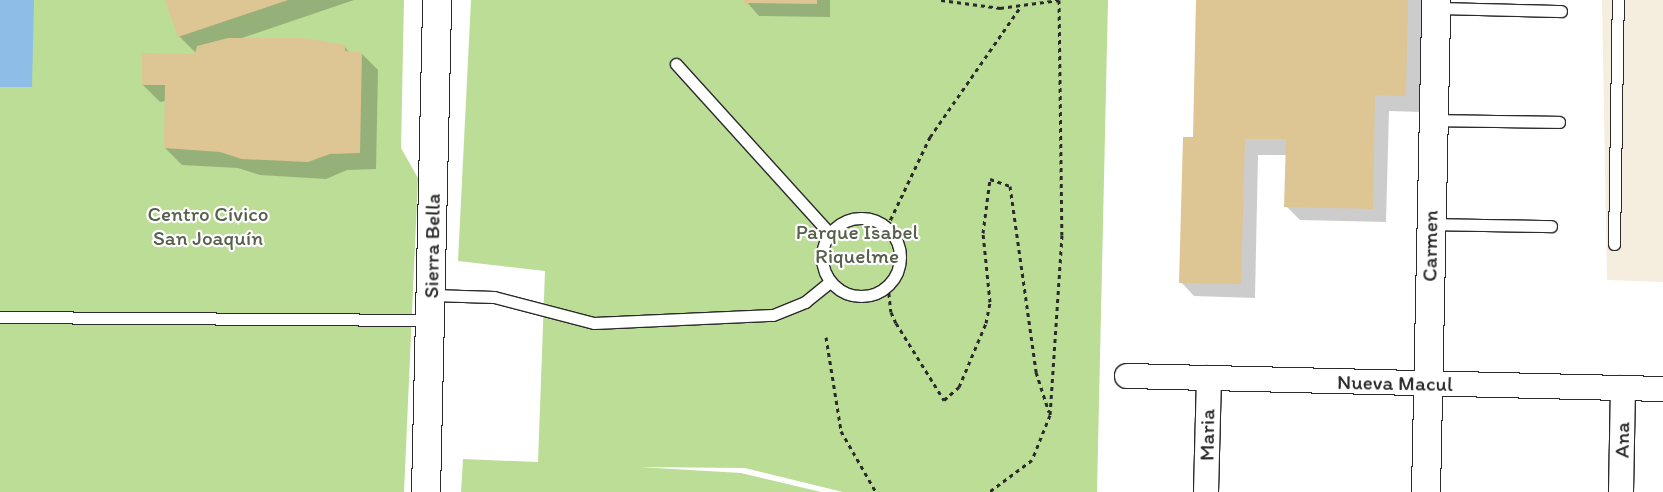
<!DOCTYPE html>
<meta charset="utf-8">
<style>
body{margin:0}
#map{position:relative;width:1663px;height:492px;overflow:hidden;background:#fff;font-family:Itim,sans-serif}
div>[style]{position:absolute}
.built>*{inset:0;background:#f5eedf}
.green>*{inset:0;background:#bbdd96}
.water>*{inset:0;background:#8ebde8}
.shadow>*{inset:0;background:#0003}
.building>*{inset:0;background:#ddc594}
.path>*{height:3px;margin-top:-1.5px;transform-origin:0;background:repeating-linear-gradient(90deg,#2b2b2b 0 4px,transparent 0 8px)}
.roads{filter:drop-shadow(1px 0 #2b2b2b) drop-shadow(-1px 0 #2b2b2b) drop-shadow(0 1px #2b2b2b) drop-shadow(0 -1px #2b2b2b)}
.service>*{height:11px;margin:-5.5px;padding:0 5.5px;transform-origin:5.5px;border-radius:5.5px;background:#fff}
.service>.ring{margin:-5.5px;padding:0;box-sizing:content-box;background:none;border:11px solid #fff;border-radius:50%}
.minor>*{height:24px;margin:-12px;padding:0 12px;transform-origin:12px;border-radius:12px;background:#fff}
.tertiary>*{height:28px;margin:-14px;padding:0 14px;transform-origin:14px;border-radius:14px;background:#fff}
span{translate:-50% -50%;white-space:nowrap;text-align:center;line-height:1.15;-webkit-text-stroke:4.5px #fff;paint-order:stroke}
.park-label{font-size:21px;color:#56604b}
.street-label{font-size:21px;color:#2b2b2b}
</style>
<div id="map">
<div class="built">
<div style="clip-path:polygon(1602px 0,1663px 0,1663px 282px,1607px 280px)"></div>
</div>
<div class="green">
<div style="clip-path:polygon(0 0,404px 0,401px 148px,418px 178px,404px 492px,0 492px)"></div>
<div style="clip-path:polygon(471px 0,1108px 0,1097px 492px,843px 492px,745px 468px,639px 467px,741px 473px,821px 492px,461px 492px,463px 459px,538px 462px,545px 271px,458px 261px)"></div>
</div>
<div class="water">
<div style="clip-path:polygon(0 0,34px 0,32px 87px,0 87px)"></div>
</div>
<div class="shadow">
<div style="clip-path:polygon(166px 0,354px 0,239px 39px,344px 46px,350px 53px,361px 53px,378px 70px,376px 169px,347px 170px,326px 179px,260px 175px,238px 168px,182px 165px,165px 148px,166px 101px,160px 102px,143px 85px,198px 55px,179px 36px)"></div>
<div style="clip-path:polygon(745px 0,830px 0,830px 17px,759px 16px)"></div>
<div style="clip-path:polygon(1198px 0,1425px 0,1422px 112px,1389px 111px,1386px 222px,1300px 220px,1286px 206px,1287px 155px,1258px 155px,1255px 298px,1194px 296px,1181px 282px,1196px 139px)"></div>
</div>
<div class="building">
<div style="clip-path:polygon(165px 0,288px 0,178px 37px)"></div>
<div style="clip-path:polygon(744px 0,817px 0,817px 4px,744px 3px)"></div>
<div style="clip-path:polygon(1196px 0,1408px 0,1406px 96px,1375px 95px,1373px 209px,1284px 207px,1286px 139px,1245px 139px,1241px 284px,1179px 283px,1183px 137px,1193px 137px)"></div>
<div style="clip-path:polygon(228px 38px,305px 38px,345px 45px,345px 51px,362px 52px,360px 153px,330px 154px,308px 162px,242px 159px,220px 152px,164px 148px,165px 85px,142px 85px,142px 53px,195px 54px,197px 46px)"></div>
</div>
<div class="path">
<div style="left:941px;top:0;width:60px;rotate:7.7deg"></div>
<div style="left:1000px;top:8px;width:60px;rotate:-7.7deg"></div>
<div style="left:1059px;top:0;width:235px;rotate:89.3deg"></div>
<div style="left:1062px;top:235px;width:180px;rotate:93.8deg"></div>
<div style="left:1050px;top:415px;width:48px;rotate:111.8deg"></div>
<div style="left:1032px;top:460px;width:54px;rotate:143.3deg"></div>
<div style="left:887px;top:227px;width:100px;rotate:-64.5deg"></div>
<div style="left:930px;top:137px;width:160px;rotate:-55.2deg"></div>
<div style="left:888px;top:285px;width:27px;rotate:84deg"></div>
<div style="left:891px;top:312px;width:12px;rotate:66deg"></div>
<div style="left:896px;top:323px;width:91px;rotate:58.1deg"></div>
<div style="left:944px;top:400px;width:20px;rotate:-41deg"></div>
<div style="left:959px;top:387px;width:69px;rotate:-67.1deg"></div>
<div style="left:986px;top:323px;width:21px;rotate:-79deg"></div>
<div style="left:990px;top:302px;width:69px;rotate:-95.8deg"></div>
<div style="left:983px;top:233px;width:54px;rotate:-82.6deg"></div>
<div style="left:990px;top:179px;width:21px;rotate:19deg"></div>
<div style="left:1010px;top:186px;width:188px;rotate:82deg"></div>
<div style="left:1036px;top:372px;width:42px;rotate:72deg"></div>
<div style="left:826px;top:337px;width:95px;rotate:80.9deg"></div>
<div style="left:841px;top:431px;width:70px;rotate:60.2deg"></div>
</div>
<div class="roads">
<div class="service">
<div style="left:1435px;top:8px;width:126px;rotate:1.4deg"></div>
<div style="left:676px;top:64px;width:228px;rotate:47.8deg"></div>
<div style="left:1433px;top:120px;width:126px;rotate:0.9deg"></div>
<div class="ring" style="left:822px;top:218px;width:67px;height:67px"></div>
<div style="left:1431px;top:224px;width:120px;rotate:1deg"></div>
<div style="left:1614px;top:244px;width:244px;rotate:-89.1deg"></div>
<div style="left:432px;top:295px;width:62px;rotate:1.8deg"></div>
<div style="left:494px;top:297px;width:103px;rotate:14.6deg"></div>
<div style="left:594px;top:323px;width:179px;rotate:-2.6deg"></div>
<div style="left:773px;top:315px;width:35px;rotate:-22deg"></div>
<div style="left:805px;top:302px;width:32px;rotate:-39deg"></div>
<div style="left:0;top:317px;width:431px;rotate:0.4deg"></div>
</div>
<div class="minor">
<div style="left:1127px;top:376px;width:536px;rotate:1.39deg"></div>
<div style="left:1206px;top:492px;width:114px;rotate:-88.5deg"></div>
<div style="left:1621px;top:492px;width:104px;rotate:-88.9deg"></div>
</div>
<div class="tertiary">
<div style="left:426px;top:492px;width:492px;rotate:-88.7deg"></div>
<div style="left:1426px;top:492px;width:492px;rotate:-88.8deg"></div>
</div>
</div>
<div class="park-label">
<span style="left:208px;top:226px">Centro Cívico<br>San Joaquín</span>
<span style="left:857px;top:244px">Parque Isabel<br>Riquelme</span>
</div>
<div class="street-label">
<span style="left:432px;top:246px;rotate:-89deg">Sierra Bella</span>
<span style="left:1430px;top:246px;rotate:-89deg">Carmen</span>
<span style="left:1395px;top:383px;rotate:1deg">Nueva Macul</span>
<span style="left:1207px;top:435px;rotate:-89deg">Maria</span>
<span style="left:1622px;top:440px;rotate:-89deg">Ana</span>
</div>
</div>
